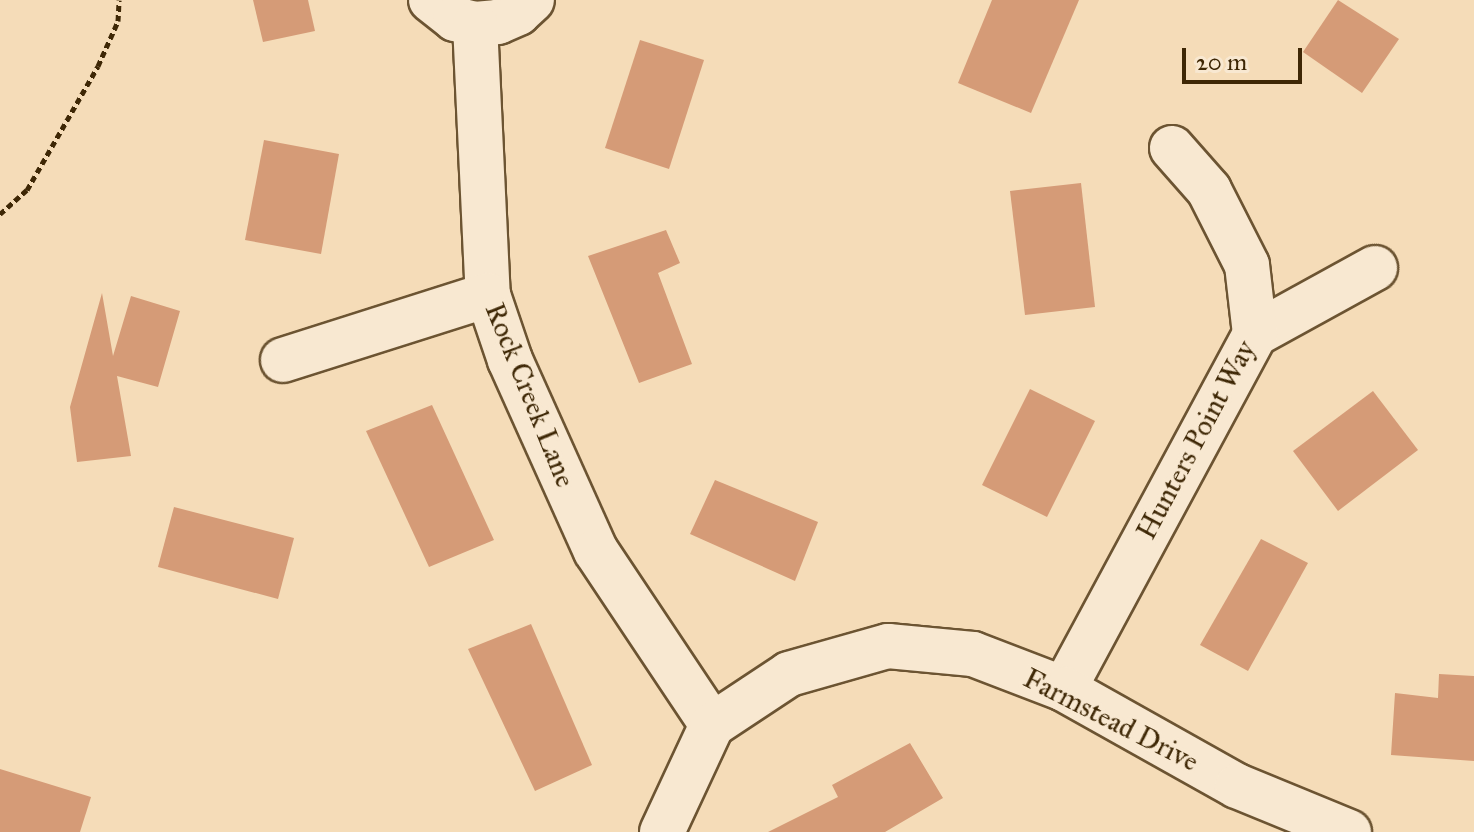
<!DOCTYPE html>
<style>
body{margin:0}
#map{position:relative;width:1474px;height:832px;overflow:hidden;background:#f5dcb8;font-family:"IM FELL Great Primer",serif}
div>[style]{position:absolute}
.building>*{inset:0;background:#d59b77}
.path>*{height:5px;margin-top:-2.5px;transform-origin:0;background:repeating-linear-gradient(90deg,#3e2705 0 6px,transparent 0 10px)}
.roads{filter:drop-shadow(2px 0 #6c5432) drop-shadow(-2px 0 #6c5432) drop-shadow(0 2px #6c5432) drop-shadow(0 -2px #6c5432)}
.minor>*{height:44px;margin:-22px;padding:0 22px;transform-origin:22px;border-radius:22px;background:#f8e8d1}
span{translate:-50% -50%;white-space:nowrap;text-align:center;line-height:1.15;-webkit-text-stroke:7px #f8e8d1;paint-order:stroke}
.street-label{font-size:28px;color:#3e2705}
.scale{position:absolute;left:1182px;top:48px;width:120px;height:36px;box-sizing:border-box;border:4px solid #3e2705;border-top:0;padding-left:10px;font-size:24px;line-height:28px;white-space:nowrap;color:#3e2705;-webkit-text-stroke:6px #f8e8d1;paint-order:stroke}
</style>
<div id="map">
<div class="building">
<div style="clip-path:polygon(253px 0,308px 0,315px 31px,263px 42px)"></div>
<div style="clip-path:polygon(992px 0,1079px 0,1031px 113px,958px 83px)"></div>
<div style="clip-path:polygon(1338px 0,1399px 39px,1362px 93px,1303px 52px)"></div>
<div style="clip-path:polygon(640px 40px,704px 60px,669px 169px,605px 148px)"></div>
<div style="clip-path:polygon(264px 140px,339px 154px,321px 254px,245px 240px)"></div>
<div style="clip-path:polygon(1081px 183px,1095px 307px,1025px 315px,1010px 191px)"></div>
<div style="clip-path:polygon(666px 230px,680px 263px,658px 273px,692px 364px,639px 383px,588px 256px)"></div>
<div style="clip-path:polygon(102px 293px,113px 356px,131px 296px,180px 311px,158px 387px,117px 376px,131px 456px,77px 462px,70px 407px)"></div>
<div style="clip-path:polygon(1030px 389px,1095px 421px,1047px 517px,982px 485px)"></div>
<div style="clip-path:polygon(1373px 391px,1418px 450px,1338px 511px,1293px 451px)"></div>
<div style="clip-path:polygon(432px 405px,494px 540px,429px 567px,366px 431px)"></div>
<div style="clip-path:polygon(715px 480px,818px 522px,795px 581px,690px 534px)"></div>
<div style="clip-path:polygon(174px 507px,294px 538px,278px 599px,158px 567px)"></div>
<div style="clip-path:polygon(1261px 539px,1308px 563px,1248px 671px,1200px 645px)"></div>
<div style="clip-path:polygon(531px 624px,592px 765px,535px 791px,468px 649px)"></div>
<div style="clip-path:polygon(1439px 674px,1474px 676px,1474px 761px,1391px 755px,1395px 693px,1438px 698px)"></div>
<div style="clip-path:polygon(910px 743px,943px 798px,885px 832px,768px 832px,838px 797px,832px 785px)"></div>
<div style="clip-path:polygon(0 769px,91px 797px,80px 832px,0 832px)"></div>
</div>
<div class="path">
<div style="left:0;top:214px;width:36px;rotate:-42deg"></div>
<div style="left:27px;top:190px;width:143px;rotate:-60.2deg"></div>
<div style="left:98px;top:66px;width:49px;rotate:-66deg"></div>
<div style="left:118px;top:21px;width:21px;rotate:-87deg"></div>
</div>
<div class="roads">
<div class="minor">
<div style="left:431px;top:0;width:31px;rotate:38deg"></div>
<div style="left:455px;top:19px;width:21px;rotate:14deg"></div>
<div style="left:475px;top:24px;width:23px;rotate:-5deg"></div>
<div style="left:498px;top:22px;width:22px;rotate:-24deg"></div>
<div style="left:518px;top:13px;width:19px;rotate:-43deg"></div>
<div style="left:475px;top:24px;width:271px;rotate:87.3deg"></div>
<div style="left:488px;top:295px;width:69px;rotate:71.3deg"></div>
<div style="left:510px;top:360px;width:209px;rotate:65.8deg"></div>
<div style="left:596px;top:551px;width:209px;rotate:56.3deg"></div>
<div style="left:1255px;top:334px;width:137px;rotate:-28.8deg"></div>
<div style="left:283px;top:360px;width:215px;rotate:-17.6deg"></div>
<div style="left:1064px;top:689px;width:403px;rotate:-61.7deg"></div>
<div style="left:1255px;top:334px;width:69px;rotate:-96.6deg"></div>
<div style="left:1247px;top:265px;width:84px;rotate:-116.9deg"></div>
<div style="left:1209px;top:190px;width:56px;rotate:-131.4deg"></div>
<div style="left:662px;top:832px;width:118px;rotate:-65deg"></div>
<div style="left:712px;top:725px;width:92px;rotate:-33.5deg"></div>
<div style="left:789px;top:674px;width:103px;rotate:-15.8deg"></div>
<div style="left:888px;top:646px;width:85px;rotate:5.4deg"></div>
<div style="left:973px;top:654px;width:97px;rotate:21deg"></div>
<div style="left:1064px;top:689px;width:198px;rotate:29.3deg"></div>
<div style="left:1237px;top:786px;width:121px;rotate:22.3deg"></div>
</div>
</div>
<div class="street-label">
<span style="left:530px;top:395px;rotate:68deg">Rock Creek Lane</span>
<span style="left:1196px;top:440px;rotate:-62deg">Hunters Point Way</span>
<span style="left:1111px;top:720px;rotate:27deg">Farmstead Drive</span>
</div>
<div class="scale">20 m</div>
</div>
